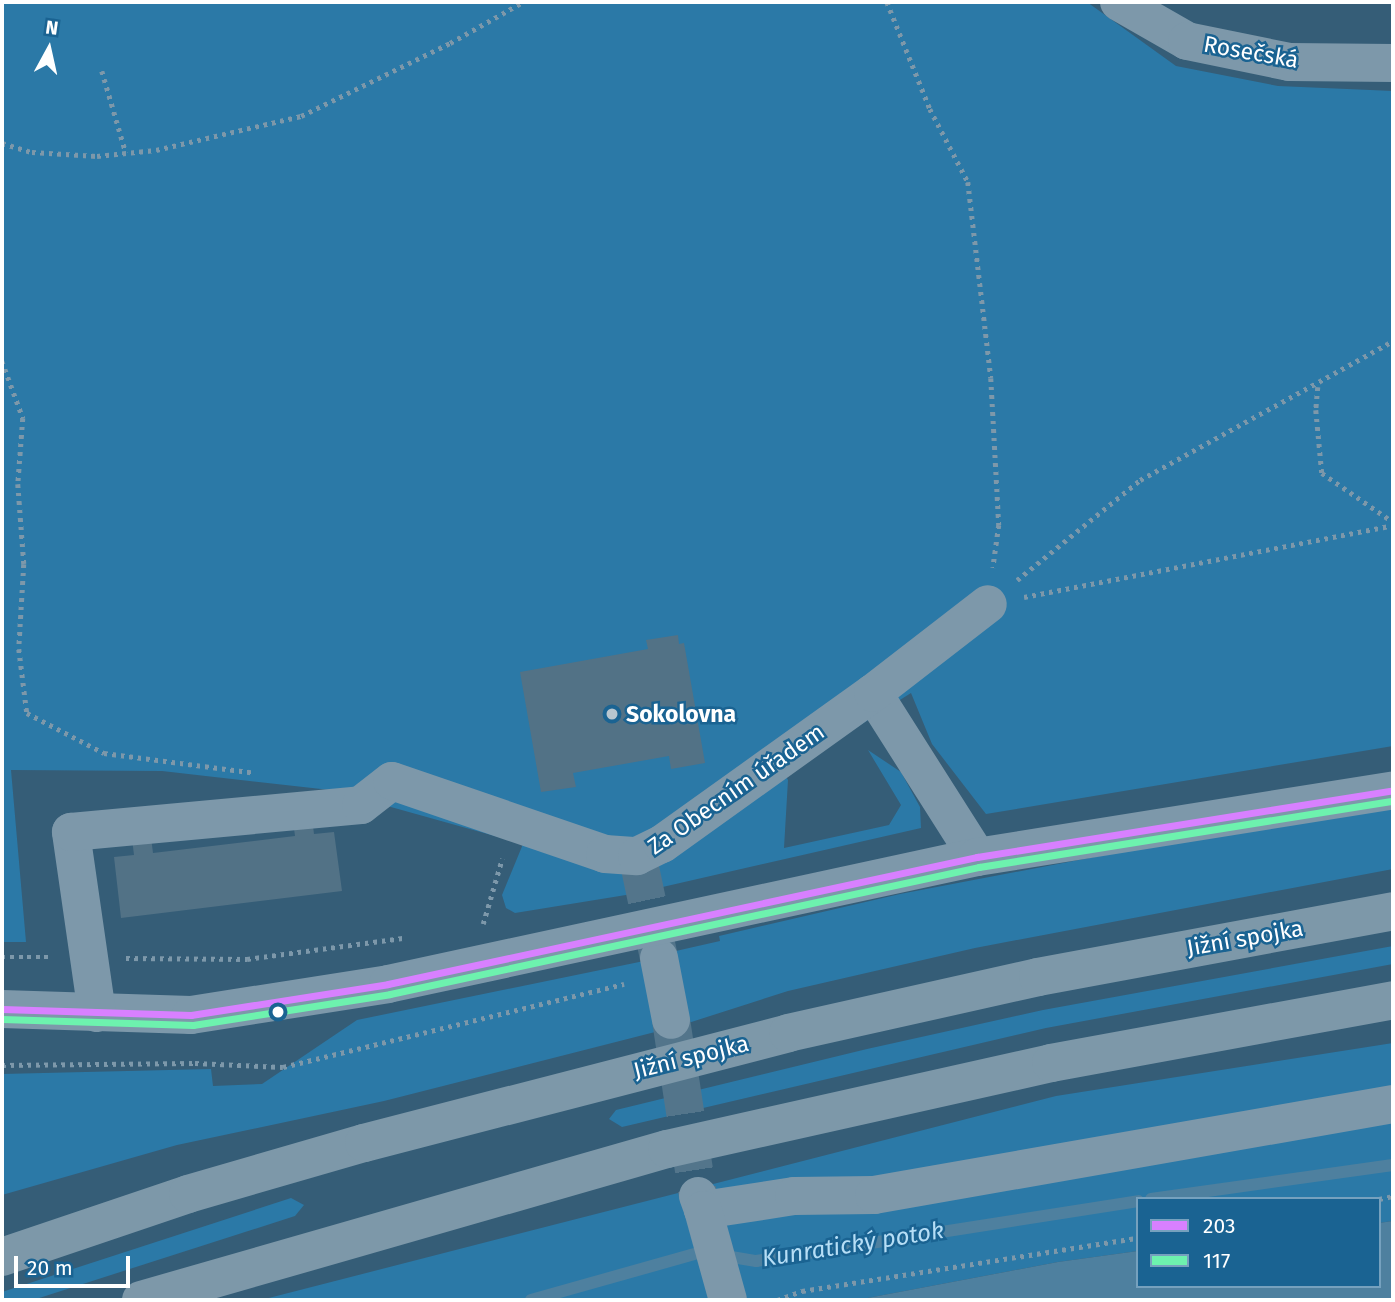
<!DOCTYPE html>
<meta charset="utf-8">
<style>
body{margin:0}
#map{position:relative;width:1395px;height:1302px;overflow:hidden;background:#355d77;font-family:"Fira Sans",sans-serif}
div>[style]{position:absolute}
.green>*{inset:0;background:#2b79a7}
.water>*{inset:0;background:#4e809f}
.stream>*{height:12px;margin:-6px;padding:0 6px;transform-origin:6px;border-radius:6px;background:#4e809f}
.building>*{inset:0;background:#527286}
.minor-tunnel>*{height:38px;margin-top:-19px;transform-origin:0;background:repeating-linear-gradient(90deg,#53758b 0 38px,transparent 0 57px)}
.path>*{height:4.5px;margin-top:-2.25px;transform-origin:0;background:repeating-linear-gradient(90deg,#7d98aa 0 3.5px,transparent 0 8.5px)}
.minor>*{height:38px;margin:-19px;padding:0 19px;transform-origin:19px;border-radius:19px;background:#7d98aa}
.highway>*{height:38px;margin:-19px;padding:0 19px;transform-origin:19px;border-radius:19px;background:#7d98a9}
.bus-1>*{height:7px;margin:-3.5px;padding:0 3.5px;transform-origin:3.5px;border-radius:3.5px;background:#d880ff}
.bus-2>*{height:7px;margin:-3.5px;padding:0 3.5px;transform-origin:3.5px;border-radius:3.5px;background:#6df2ae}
.dots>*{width:19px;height:19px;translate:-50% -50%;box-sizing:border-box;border:4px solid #1a6392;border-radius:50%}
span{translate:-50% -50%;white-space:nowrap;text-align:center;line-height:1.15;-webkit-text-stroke:5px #1a6392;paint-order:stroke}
.street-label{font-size:23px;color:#fff}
.poi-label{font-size:23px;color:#fff;font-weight:700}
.left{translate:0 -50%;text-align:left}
.water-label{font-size:24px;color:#b6def6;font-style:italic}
.frame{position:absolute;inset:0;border:4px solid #fff;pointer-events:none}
.legend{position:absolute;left:1136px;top:1197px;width:245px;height:91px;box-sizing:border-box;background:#1a6392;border:2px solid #76a1be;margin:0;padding:9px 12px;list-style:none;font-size:21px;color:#fff}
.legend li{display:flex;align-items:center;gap:14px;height:35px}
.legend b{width:35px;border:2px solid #76a1be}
.north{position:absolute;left:14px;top:14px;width:70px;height:70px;-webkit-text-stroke:5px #1a6392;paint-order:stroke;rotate:8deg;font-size:19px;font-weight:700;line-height:28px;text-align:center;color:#fff}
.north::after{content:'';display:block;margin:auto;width:24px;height:32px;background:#fff;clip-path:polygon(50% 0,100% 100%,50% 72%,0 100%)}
.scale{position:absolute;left:14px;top:1256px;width:116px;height:32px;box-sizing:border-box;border:4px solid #fff;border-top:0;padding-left:9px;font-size:21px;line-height:24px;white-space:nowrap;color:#fff;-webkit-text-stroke:5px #1a6392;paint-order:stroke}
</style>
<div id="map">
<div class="green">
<div style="clip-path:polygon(2px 2px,1087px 2px,1176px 66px,1278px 86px,1393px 91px,1393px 746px,986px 814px,932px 744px,911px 693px,784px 773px,788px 780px,784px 848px,889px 825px,901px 805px,868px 750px,901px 772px,920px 807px,921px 828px,632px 894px,515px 913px,506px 908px,502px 895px,523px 844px,330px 790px,162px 771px,11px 770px,26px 942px,2px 942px)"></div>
<div style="clip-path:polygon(1393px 800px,1393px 869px,975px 948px,788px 991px,682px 1025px,667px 953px,720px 941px,719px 936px,900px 894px)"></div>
<div style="clip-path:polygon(1393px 946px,1393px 964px,1046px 1028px,622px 1127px,609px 1119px,616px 1110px,867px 1049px,1043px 1010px)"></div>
<div style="clip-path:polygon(644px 961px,659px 1031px,384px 1101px,177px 1145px,2px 1195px,2px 1074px,211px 1069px,213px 1086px,262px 1084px,357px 1020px)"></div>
<div style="clip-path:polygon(1393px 1043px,1393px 1221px,1379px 1223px,1379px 1199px,1138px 1199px,1138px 1251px,1058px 1262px,857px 1300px,261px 1300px,1056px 1096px)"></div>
<div style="clip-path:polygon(291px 1198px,304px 1205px,295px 1216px,33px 1300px,2px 1300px,2px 1292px)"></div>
</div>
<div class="water">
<div style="clip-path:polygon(1393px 1221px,1393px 1300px,857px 1300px,1058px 1262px,1138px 1251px,1138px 1286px,1379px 1286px,1379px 1223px)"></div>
</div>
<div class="stream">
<div style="left:1151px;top:1199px;width:244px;rotate:-8deg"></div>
<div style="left:531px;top:1300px;width:178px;rotate:-15.7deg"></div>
<div style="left:702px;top:1252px;width:55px;rotate:9.5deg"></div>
<div style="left:756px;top:1261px;width:387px;rotate:-8.9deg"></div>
</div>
<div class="building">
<div style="clip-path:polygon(678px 635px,679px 644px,684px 643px,705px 763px,671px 769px,669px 756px,573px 773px,576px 787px,541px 792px,520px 672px,648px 649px,646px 640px)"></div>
<div style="clip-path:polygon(312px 818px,314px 834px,334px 832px,342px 891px,121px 918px,114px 857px,134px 855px,132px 839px,151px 837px,153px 853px,295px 836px,293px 821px)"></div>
</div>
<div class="minor-tunnel">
<div style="left:639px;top:863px;width:97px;rotate:78.1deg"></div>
<div style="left:671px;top:1020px;width:178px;rotate:81.3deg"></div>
</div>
<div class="path">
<div style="left:887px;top:2px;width:115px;rotate:68.1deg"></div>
<div style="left:930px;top:109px;width:82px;rotate:62.5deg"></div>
<div style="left:968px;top:182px;width:197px;rotate:83.3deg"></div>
<div style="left:991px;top:378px;width:147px;rotate:86.9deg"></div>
<div style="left:999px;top:525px;width:43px;rotate:97.9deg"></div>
<div style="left:102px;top:71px;width:85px;rotate:73.7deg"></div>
<div style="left:2px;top:143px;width:31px;rotate:17deg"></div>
<div style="left:32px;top:152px;width:65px;rotate:3.5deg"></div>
<div style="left:97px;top:156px;width:59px;rotate:-5.8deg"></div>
<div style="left:156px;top:150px;width:149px;rotate:-13.2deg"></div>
<div style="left:301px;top:116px;width:166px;rotate:-26.1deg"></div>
<div style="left:450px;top:43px;width:84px;rotate:-29.3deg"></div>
<div style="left:2px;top:361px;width:61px;rotate:69.8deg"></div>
<div style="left:23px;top:418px;width:66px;rotate:94.3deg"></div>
<div style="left:18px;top:484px;width:80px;rotate:85.7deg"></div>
<div style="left:24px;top:564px;width:85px;rotate:93.4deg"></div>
<div style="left:19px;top:649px;width:64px;rotate:82.9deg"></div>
<div style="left:27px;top:713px;width:87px;rotate:27.5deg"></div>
<div style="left:104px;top:753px;width:152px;rotate:7.5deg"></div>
<div style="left:1318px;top:387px;width:23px;rotate:95deg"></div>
<div style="left:1316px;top:410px;width:63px;rotate:84.6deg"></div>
<div style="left:1322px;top:473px;width:86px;rotate:34.6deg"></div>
<div style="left:1017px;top:580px;width:159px;rotate:-39.1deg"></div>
<div style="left:1140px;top:480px;width:289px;rotate:-28.8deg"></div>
<div style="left:1024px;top:597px;width:376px;rotate:-11deg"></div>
<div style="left:483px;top:924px;width:68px;rotate:-73.7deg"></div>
<div style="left:2px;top:957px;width:49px"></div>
<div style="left:126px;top:958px;width:121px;rotate:0.5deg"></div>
<div style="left:247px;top:959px;width:157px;rotate:-7.7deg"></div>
<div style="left:2px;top:1065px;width:193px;rotate:-0.6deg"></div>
<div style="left:195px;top:1063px;width:88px;rotate:2.6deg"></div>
<div style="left:283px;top:1067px;width:351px;rotate:-13.7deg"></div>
<div style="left:1379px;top:1199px;width:14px;rotate:-12deg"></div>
<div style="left:777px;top:1300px;width:27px;rotate:-20deg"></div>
<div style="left:802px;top:1291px;width:340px;rotate:-9deg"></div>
</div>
<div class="minor">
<div style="left:1119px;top:2px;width:78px;rotate:29.8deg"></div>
<div style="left:1187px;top:41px;width:104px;rotate:11.6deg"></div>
<div style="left:1289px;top:62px;width:104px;rotate:0.6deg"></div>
<div style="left:873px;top:693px;width:194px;rotate:57.6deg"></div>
<div style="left:659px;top:958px;width:63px;rotate:79deg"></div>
<div style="left:2px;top:1009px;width:189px;rotate:1.8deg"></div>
<div style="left:191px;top:1015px;width:199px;rotate:-8.9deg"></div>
<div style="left:388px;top:984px;width:603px;rotate:-12.17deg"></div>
<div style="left:977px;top:857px;width:421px;rotate:-9.1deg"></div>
<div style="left:97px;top:1013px;width:183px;rotate:-98.2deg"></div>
<div style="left:71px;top:832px;width:291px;rotate:-5.3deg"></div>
<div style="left:361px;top:805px;width:39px;rotate:-38deg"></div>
<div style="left:392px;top:781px;width:225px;rotate:18.9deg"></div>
<div style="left:605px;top:854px;width:32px;rotate:4deg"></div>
<div style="left:637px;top:856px;width:28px;rotate:-26deg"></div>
<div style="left:662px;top:844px;width:259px;rotate:-35.6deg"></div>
<div style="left:873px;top:693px;width:145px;rotate:-37.7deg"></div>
<div style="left:698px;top:1196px;width:15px;rotate:70deg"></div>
<div style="left:703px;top:1210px;width:92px;rotate:-8.7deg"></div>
<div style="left:794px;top:1196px;width:80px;rotate:-0.7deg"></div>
<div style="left:874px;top:1195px;width:527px;rotate:-9.94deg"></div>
<div style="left:703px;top:1210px;width:93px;rotate:74.5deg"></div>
</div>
<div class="highway">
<div style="left:2px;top:1257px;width:196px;rotate:-18.7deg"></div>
<div style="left:188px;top:1194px;width:183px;rotate:-16.2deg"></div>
<div style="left:364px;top:1143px;width:438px;rotate:-14.5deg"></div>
<div style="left:788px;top:1033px;width:256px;rotate:-12.6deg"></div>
<div style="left:1038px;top:977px;width:361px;rotate:-10.5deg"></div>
<div style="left:141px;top:1300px;width:547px;rotate:-16.02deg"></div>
<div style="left:667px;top:1149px;width:394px;rotate:-12.6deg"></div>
<div style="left:1051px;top:1063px;width:348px;rotate:-10.4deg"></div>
</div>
<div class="bus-1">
<div style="left:2px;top:1009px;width:189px;rotate:1.8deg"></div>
<div style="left:191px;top:1015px;width:199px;rotate:-8.9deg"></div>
<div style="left:388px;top:984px;width:603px;rotate:-12.17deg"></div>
<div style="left:977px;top:857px;width:421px;rotate:-9.1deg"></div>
</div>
<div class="bus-2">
<div style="left:2px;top:1019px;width:191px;rotate:1.8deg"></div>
<div style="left:193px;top:1025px;width:199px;rotate:-8.9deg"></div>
<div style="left:390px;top:994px;width:603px;rotate:-12.17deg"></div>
<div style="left:979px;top:867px;width:419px;rotate:-9.1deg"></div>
</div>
<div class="dots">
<div style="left:612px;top:714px;background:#b8c6cf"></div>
<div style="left:278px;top:1012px;background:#fff"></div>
</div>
<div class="street-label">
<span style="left:1251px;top:52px;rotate:10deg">Rosečská</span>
<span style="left:736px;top:789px;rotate:-35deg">Za Obecním úřadem</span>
<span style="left:1245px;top:938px;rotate:-10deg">Jižní spojka</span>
<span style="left:691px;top:1057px;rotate:-14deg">Jižní spojka</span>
</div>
<div class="poi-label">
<span class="left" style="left:626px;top:714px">Sokolovna</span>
</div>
<div class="water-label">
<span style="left:853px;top:1245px;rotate:-9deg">Kunratický potok</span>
</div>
<div class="frame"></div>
<ul class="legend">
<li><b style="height:9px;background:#d880ff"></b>203</li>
<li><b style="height:9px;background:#6df2ae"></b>117</li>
</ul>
<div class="north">N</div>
<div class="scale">20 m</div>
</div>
